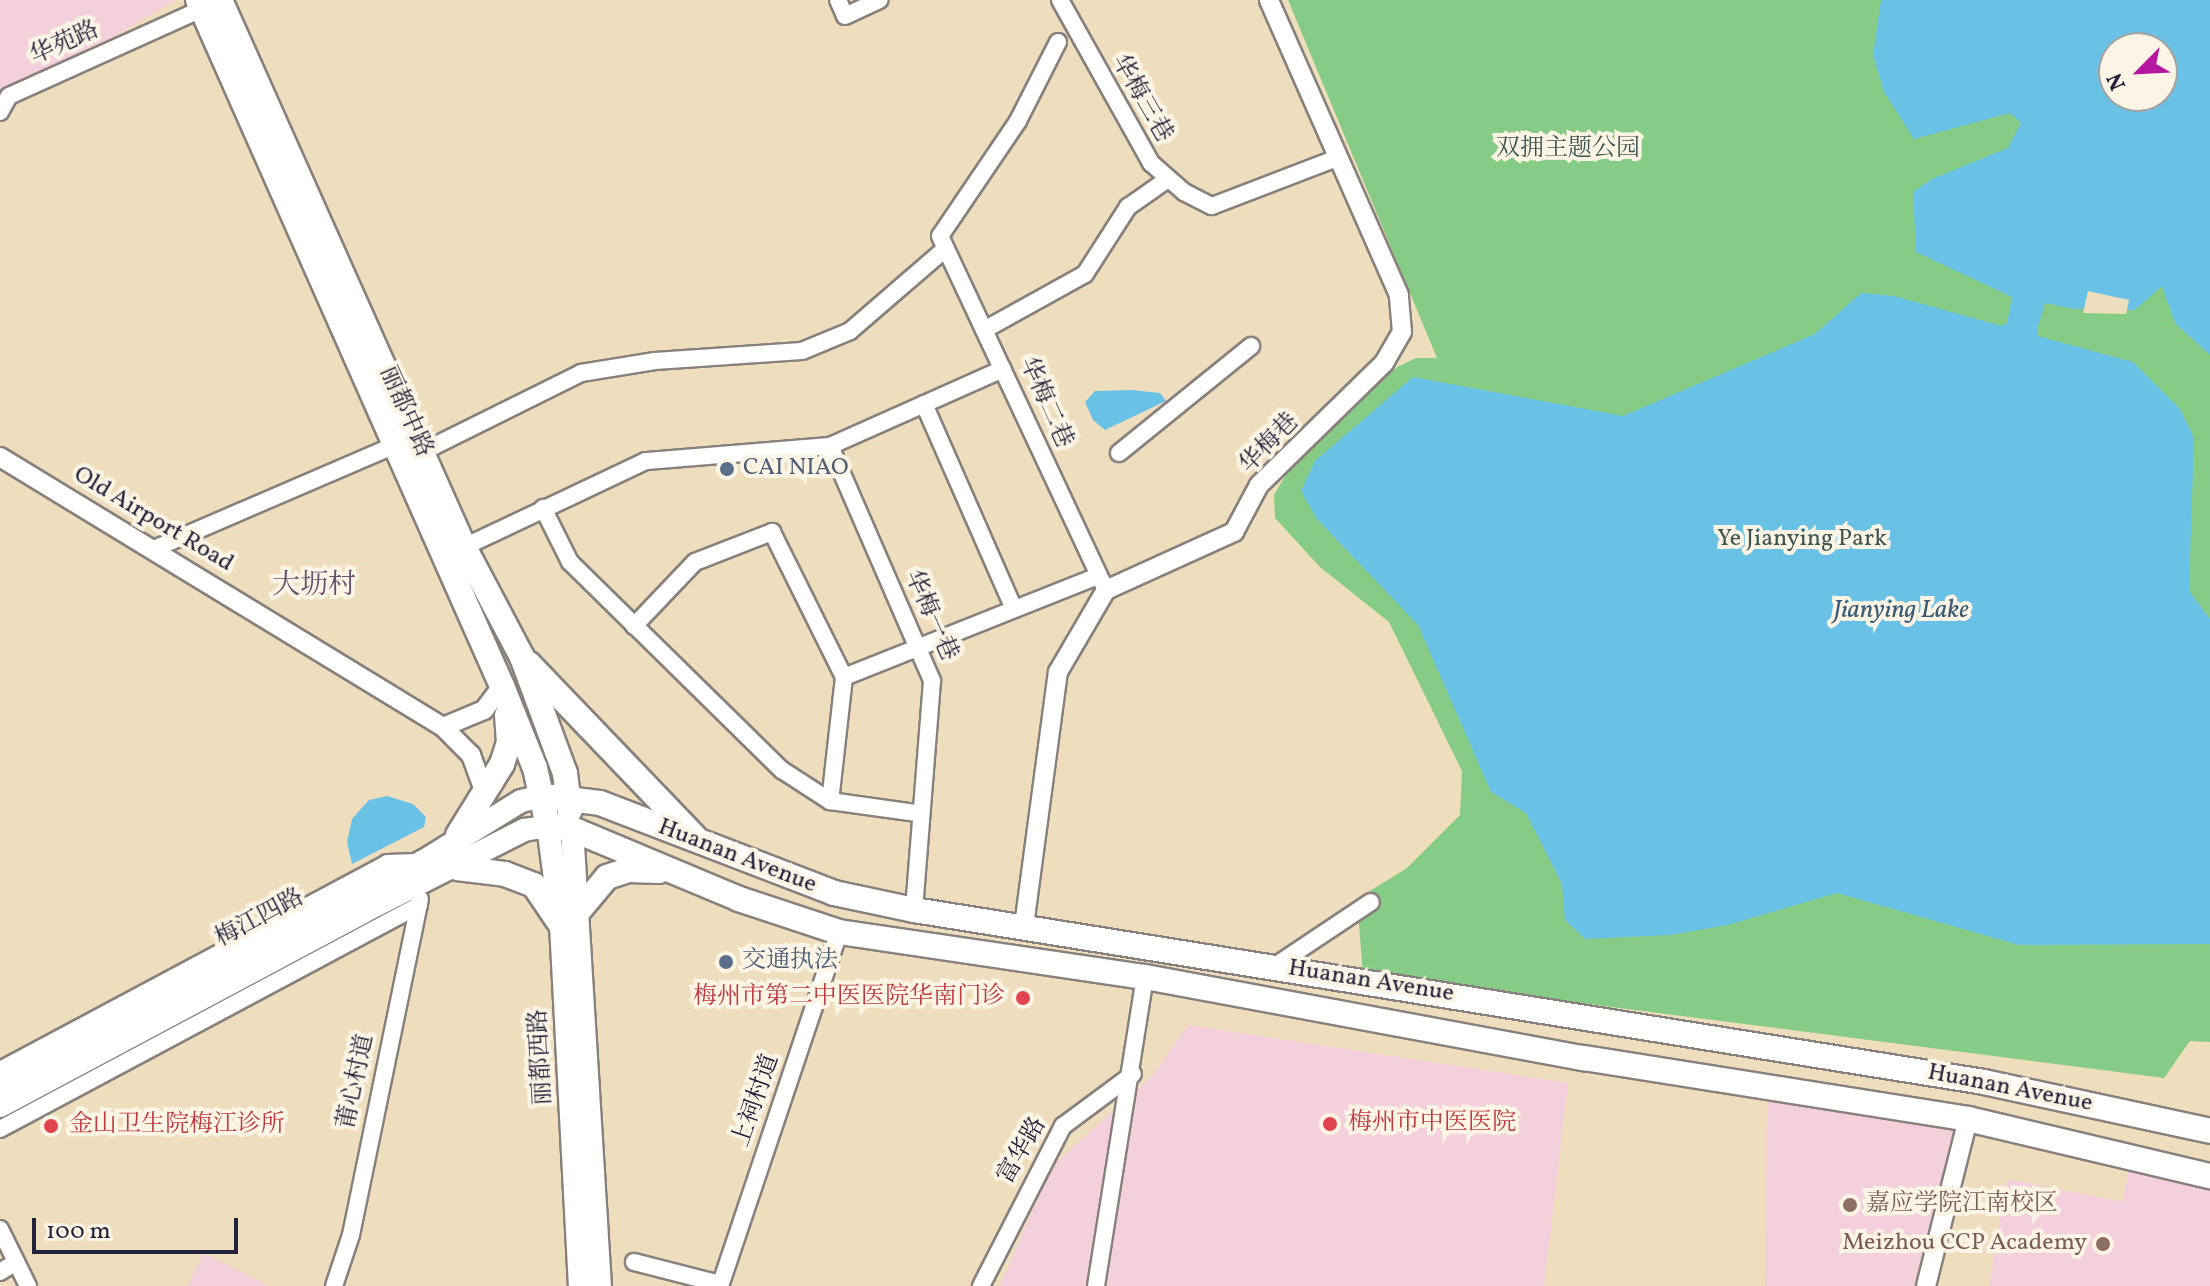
<!DOCTYPE html>
<meta charset="utf-8">
<style>
body{margin:0}
#map{position:relative;width:2210px;height:1286px;overflow:hidden;background:#efdebd;font-family:Vollkorn,"Noto Serif SC",serif}
div>[style]{position:absolute}
.built>*{inset:0;background:#f4cfdc}
.green>*{inset:0;background:#87cc86}
.water>*{inset:0;background:#69c2e6}
.pier>*{inset:0;background:#efdebd}
.roads{filter:drop-shadow(2px 0 #88807c) drop-shadow(-2px 0 #88807c) drop-shadow(0 2px #88807c) drop-shadow(0 -2px #88807c)}
.minor>*{height:16px;margin:-8px;padding:0 8px;transform-origin:8px;border-radius:8px;background:#fff}
.tertiary>*{height:18px;margin:-9px;padding:0 9px;transform-origin:9px;border-radius:9px;background:#fff}
.secondary>*{height:22px;margin:-11px;padding:0 11px;transform-origin:11px;border-radius:11px;background:#fff}
.primary>*{height:24px;margin:-12px;padding:0 12px;transform-origin:12px;border-radius:12px;background:#fff}
.dots>*{width:22px;height:22px;translate:-50% -50%;box-sizing:border-box;border:4px solid #fcf5e5;border-radius:50%}
span{translate:-50% -50%;white-space:nowrap;text-align:center;line-height:1.15;-webkit-text-stroke:8px #fcf5e5;paint-order:stroke}
.street-label{font-size:24px;color:#22223b}
.park-label{font-size:24px;color:#405552}
.service-label{font-size:24px;color:#4e5e75}
.left{translate:0 -50%;text-align:left}
.health-label{font-size:24px;color:#be3a42}
.right{translate:-100% -50%;text-align:right}
.education-label{font-size:24px;color:#785e54}
.water-label{font-size:26px;color:#3b5a77;font-style:italic}
.quarter-label{font-size:28px;color:#66526e}
.north{position:absolute;left:2098px;top:32px;width:80px;height:80px;box-sizing:border-box;background:#fcf5e5;border:2px solid #a5a1a1;border-radius:50%;rotate:246deg;font-size:22px;font-weight:700;line-height:32px;text-align:center;color:#22223b}
.north::after{content:'';display:block;margin:auto;width:28px;height:36px;background:#b5179e;clip-path:polygon(50% 0,100% 100%,50% 72%,0 100%)}
.scale{position:absolute;left:32px;top:1218px;width:206px;height:36px;box-sizing:border-box;border:4px solid #22223b;border-top:0;padding-left:10px;font-size:24px;line-height:28px;white-space:nowrap;color:#22223b;-webkit-text-stroke:6px #fcf5e5;paint-order:stroke}
</style>
<div id="map">
<div class="built">
<div style="clip-path:polygon(0 0,176px 0,10px 96px,0 109px)"></div>
<div style="clip-path:polygon(1188px 1025px,1568px 1083px,1544px 1286px,1000px 1286px,1052px 1166px,1153px 1075px)"></div>
<div style="clip-path:polygon(1767px 1102px,1956px 1124px,1914px 1286px,1765px 1286px)"></div>
<div style="clip-path:polygon(2128px 1172px,2210px 1183px,2210px 1286px,1989px 1286px,2007px 1179px,2123px 1202px)"></div>
<div style="clip-path:polygon(203px 1253px,269px 1286px,188px 1286px)"></div>
</div>
<div class="green">
<div style="clip-path:polygon(evenodd,1288px 0,2210px 0,2210px 1042px,2190px 1041px,2164px 1078px,1363px 975px,1357px 899px,1407px 868px,1460px 815px,1462px 771px,1389px 622px,1320px 567px,1275px 518px,1274px 495px,1298px 454px,1397px 367px,1416px 358px,1437px 358px,1288px 0,2114px 48px,2162px 48px,2162px 96px,2114px 96px,2114px 48px)"></div>
</div>
<div class="water">
<div style="clip-path:polygon(evenodd,1881px 0,2210px 0,2210px 355px,2175px 323px,2162px 286px,2135px 310px,2074px 309px,2045px 303px,2037px 330px,2038px 336px,2133px 362px,2180px 409px,2194px 438px,2189px 591px,2210px 619px,2210px 944px,2019px 945px,1837px 893px,1728px 925px,1670px 935px,1585px 939px,1565px 920px,1562px 884px,1526px 813px,1491px 792px,1418px 625px,1317px 519px,1301px 491px,1315px 461px,1413px 377px,1623px 416px,1815px 334px,1861px 293px,1894px 296px,2002px 326px,2007px 323px,2012px 297px,1916px 252px,1913px 192px,1932px 179px,2008px 148px,2021px 123px,2010px 113px,1914px 139px,1884px 92px,1873px 55px,1881px 0,2114px 48px,2162px 48px,2162px 96px,2114px 96px,2114px 48px)"></div>
<div style="clip-path:polygon(1132px 390px,1160px 393px,1166px 401px,1105px 430px,1093px 420px,1085px 402px,1095px 391px)"></div>
<div style="clip-path:polygon(387px 796px,413px 804px,426px 817px,424px 827px,352px 864px,347px 842px,352px 819px,369px 800px)"></div>
</div>
<div class="pier">
<div style="clip-path:polygon(2088px 291px,2129px 300px,2126px 314px,2083px 313px)"></div>
</div>
<div class="roads">
<div class="minor">
<div style="left:838px;top:0;width:17px;rotate:66deg"></div>
<div style="left:845px;top:16px;width:38px;rotate:-25deg"></div>
<div style="left:1060px;top:0;width:187px;rotate:60.8deg"></div>
<div style="left:1151px;top:163px;width:44px;rotate:41.3deg"></div>
<div style="left:1184px;top:192px;width:31px;rotate:27deg"></div>
<div style="left:1212px;top:206px;width:134px;rotate:-21deg"></div>
<div style="left:1058px;top:42px;width:89px;rotate:116.9deg"></div>
<div style="left:1018px;top:121px;width:139px;rotate:124.1deg"></div>
<div style="left:940px;top:236px;width:391px;rotate:64.9deg"></div>
<div style="left:0;top:112px;width:18px;rotate:-61deg"></div>
<div style="left:9px;top:96px;width:212px;rotate:-24.3deg"></div>
<div style="left:984px;top:330px;width:115px;rotate:-29deg"></div>
<div style="left:1085px;top:274px;width:80px;rotate:-57.3deg"></div>
<div style="left:1128px;top:207px;width:49px;rotate:-35deg"></div>
<div style="left:924px;top:404px;width:222px;rotate:66.3deg"></div>
<div style="left:830px;top:446px;width:256px;rotate:66.5deg"></div>
<div style="left:932px;top:681px;width:230px;rotate:94.5deg"></div>
<div style="left:422px;top:452px;width:178px;rotate:-26.4deg"></div>
<div style="left:581px;top:373px;width:75px;rotate:-9.2deg"></div>
<div style="left:655px;top:361px;width:147px;rotate:-3.9deg"></div>
<div style="left:802px;top:351px;width:52px;rotate:-22.6deg"></div>
<div style="left:850px;top:331px;width:125px;rotate:-40.8deg"></div>
<div style="left:1119px;top:453px;width:170px;rotate:-39deg"></div>
<div style="left:543px;top:508px;width:60px;rotate:63.4deg"></div>
<div style="left:570px;top:562px;width:297px;rotate:44.5deg"></div>
<div style="left:782px;top:770px;width:57px;rotate:32.9deg"></div>
<div style="left:830px;top:801px;width:88px;rotate:7.9deg"></div>
<div style="left:464px;top:547px;width:201px;rotate:-25.3deg"></div>
<div style="left:646px;top:461px;width:185px;rotate:-4.7deg"></div>
<div style="left:830px;top:446px;width:189px;rotate:-24deg"></div>
<div style="left:156px;top:548px;width:262px;rotate:-23.3deg"></div>
<div style="left:634px;top:626px;width:88px;rotate:-46.4deg"></div>
<div style="left:695px;top:562px;width:83px;rotate:-21.3deg"></div>
<div style="left:772px;top:532px;width:162px;rotate:63.6deg"></div>
<div style="left:844px;top:677px;width:125px;rotate:96.4deg"></div>
<div style="left:844px;top:677px;width:273px;rotate:-21.7deg"></div>
<div style="left:1275px;top:966px;width:115px;rotate:-33.7deg"></div>
<div style="left:0;top:1070px;width:439px;rotate:-28.1deg"></div>
<div style="left:387px;top:863px;width:30px;rotate:-2deg"></div>
<div style="left:0;top:1129px;width:475px;rotate:-28.1deg"></div>
<div style="left:0;top:1229px;width:64px;rotate:63.8deg"></div>
<div style="left:634px;top:1262px;width:89px;rotate:14.3deg"></div>
<div style="left:0;top:1272px;width:19px;rotate:-32deg"></div>
<div style="left:334px;top:1286px;width:54px;rotate:-71.6deg"></div>
<div style="left:351px;top:1235px;width:343px;rotate:-78.4deg"></div>
<div style="left:720px;top:1286px;width:373px;rotate:-71.4deg"></div>
<div style="left:981px;top:1286px;width:180px;rotate:-62.9deg"></div>
<div style="left:1063px;top:1126px;width:87px;rotate:-36.6deg"></div>
<div style="left:1096px;top:1286px;width:313px;rotate:-81deg"></div>
</div>
<div class="tertiary">
<div style="left:0;top:457px;width:519px;rotate:31.36deg"></div>
<div style="left:443px;top:727px;width:40px;rotate:45deg"></div>
<div style="left:471px;top:755px;width:38px;rotate:70deg"></div>
<div style="left:443px;top:727px;width:44px;rotate:-22.5deg"></div>
<div style="left:484px;top:710px;width:30px;rotate:-53deg"></div>
<div style="left:1024px;top:926px;width:256px;rotate:-82.4deg"></div>
<div style="left:1058px;top:672px;width:95px;rotate:-59.7deg"></div>
<div style="left:1106px;top:590px;width:141px;rotate:-24.4deg"></div>
<div style="left:1234px;top:532px;width:53px;rotate:-62deg"></div>
<div style="left:1259px;top:485px;width:175px;rotate:-44.3deg"></div>
<div style="left:1384px;top:363px;width:36px;rotate:-60deg"></div>
<div style="left:1402px;top:332px;width:37px;rotate:-95deg"></div>
<div style="left:1399px;top:295px;width:322px;rotate:-113.8deg"></div>
<div style="left:1926px;top:1286px;width:172px;rotate:-75.9deg"></div>
</div>
<div class="secondary">
<div style="left:572px;top:829px;width:458px;rotate:86.5deg"></div>
<div style="left:0;top:1088px;width:479px;rotate:-28.2deg"></div>
<div style="left:422px;top:862px;width:116px;rotate:-31.6deg"></div>
<div style="left:521px;top:801px;width:23px;rotate:-13deg"></div>
<div style="left:0;top:1106px;width:412px;rotate:-28.1deg"></div>
<div style="left:363px;top:912px;width:181px;rotate:-27deg"></div>
<div style="left:524px;top:830px;width:24px;rotate:-9deg"></div>
<div style="left:548px;top:826px;width:100px;rotate:82.5deg"></div>
<div style="left:561px;top:925px;width:361px;rotate:87deg"></div>
</div>
<div class="primary">
<div style="left:198px;top:0;width:750px;rotate:66.1deg"></div>
<div style="left:502px;top:686px;width:88px;rotate:68.1deg"></div>
<div style="left:535px;top:768px;width:59px;rotate:77.4deg"></div>
<div style="left:548px;top:826px;width:24px;rotate:7deg"></div>
<div style="left:572px;top:829px;width:181px;rotate:22.7deg"></div>
<div style="left:739px;top:899px;width:105px;rotate:18.3deg"></div>
<div style="left:839px;top:932px;width:309px;rotate:8.4deg"></div>
<div style="left:1145px;top:977px;width:446px;rotate:10.5deg"></div>
<div style="left:1584px;top:1058px;width:389px;rotate:9deg"></div>
<div style="left:1968px;top:1119px;width:249px;rotate:13.3deg"></div>
<div style="left:220px;top:0;width:599px;rotate:65.96deg"></div>
<div style="left:464px;top:547px;width:124px;rotate:62.2deg"></div>
<div style="left:522px;top:657px;width:124px;rotate:69.7deg"></div>
<div style="left:565px;top:773px;width:38px;rotate:83deg"></div>
<div style="left:529px;top:664px;width:240px;rotate:46.2deg"></div>
<div style="left:543px;top:796px;width:57px;rotate:7deg"></div>
<div style="left:600px;top:803px;width:251px;rotate:21deg"></div>
<div style="left:834px;top:893px;width:82px;rotate:12deg"></div>
<div style="left:914px;top:910px;width:1084px;rotate:9.13deg"></div>
<div style="left:1984px;top:1082px;width:231px;rotate:12.2deg"></div>
<div style="left:458px;top:835px;width:84px;rotate:-58.2deg"></div>
<div style="left:502px;top:764px;width:22px;rotate:-72deg"></div>
<div style="left:509px;top:743px;width:28px;rotate:-94deg"></div>
<div style="left:457px;top:868px;width:48px;rotate:7.1deg"></div>
<div style="left:505px;top:874px;width:31px;rotate:21deg"></div>
<div style="left:534px;top:885px;width:48px;rotate:56deg"></div>
<div style="left:581px;top:908px;width:40px;rotate:-50deg"></div>
<div style="left:607px;top:877px;width:22px;rotate:-18deg"></div>
<div style="left:628px;top:870px;width:31px;rotate:2deg"></div>
</div>
</div>
<div class="dots">
<div style="left:727px;top:469px;background:#5c6f8a"></div>
<div style="left:726px;top:962px;background:#5c6f8a"></div>
<div style="left:1023px;top:998px;background:#e0444e"></div>
<div style="left:1330px;top:1124px;background:#e0444e"></div>
<div style="left:51px;top:1126px;background:#e0444e"></div>
<div style="left:1850px;top:1205px;background:#8d6e63"></div>
<div style="left:2103px;top:1244px;background:#8d6e63"></div>
</div>
<div class="street-label">
<span style="left:65px;top:44px;rotate:-24deg">华苑路</span>
<span style="left:1141px;top:99px;rotate:60deg">华梅三巷</span>
<span style="left:1045px;top:403px;rotate:66deg">华梅二巷</span>
<span style="left:405px;top:412px;rotate:66deg">丽都中路</span>
<span style="left:1270px;top:444px;rotate:-46deg">华梅巷</span>
<span style="left:153px;top:520px;rotate:31deg">Old Airport Road</span>
<span style="left:930px;top:616px;rotate:66deg">华梅一巷</span>
<span style="left:737px;top:857px;rotate:21deg">Huanan Avenue</span>
<span style="left:260px;top:919px;rotate:-28deg">梅江四路</span>
<span style="left:1371px;top:982px;rotate:9deg">Huanan Avenue</span>
<span style="left:542px;top:1057px;rotate:-93deg">丽都西路</span>
<span style="left:357px;top:1082px;rotate:-78deg">莆心村道</span>
<span style="left:2010px;top:1089px;rotate:11deg">Huanan Avenue</span>
<span style="left:757px;top:1101px;rotate:-71deg">上祠村道</span>
<span style="left:1023px;top:1151px;rotate:-60deg">富华路</span>
</div>
<div class="park-label">
<span style="left:1568px;top:150px">双拥主题公园</span>
<span style="left:1802px;top:540px">Ye Jianying Park</span>
</div>
<div class="service-label">
<span class="left" style="left:743px;top:469px">CAI NIAO</span>
<span class="left" style="left:742px;top:962px">交通执法</span>
</div>
<div class="health-label">
<span class="right" style="left:1005px;top:998px">梅州市第二中医医院华南门诊</span>
<span class="left" style="left:1348px;top:1124px">梅州市中医医院</span>
<span class="left" style="left:69px;top:1126px">金山卫生院梅江诊所</span>
</div>
<div class="education-label">
<span class="left" style="left:1866px;top:1205px">嘉应学院江南校区</span>
<span class="right" style="left:2087px;top:1244px">Meizhou CCP Academy</span>
</div>
<div class="water-label">
<span style="left:1901px;top:611px">Jianying Lake</span>
</div>
<div class="quarter-label">
<span style="left:314px;top:586px">大坜村</span>
</div>
<div class="north">N</div>
<div class="scale">100 m</div>
</div>
